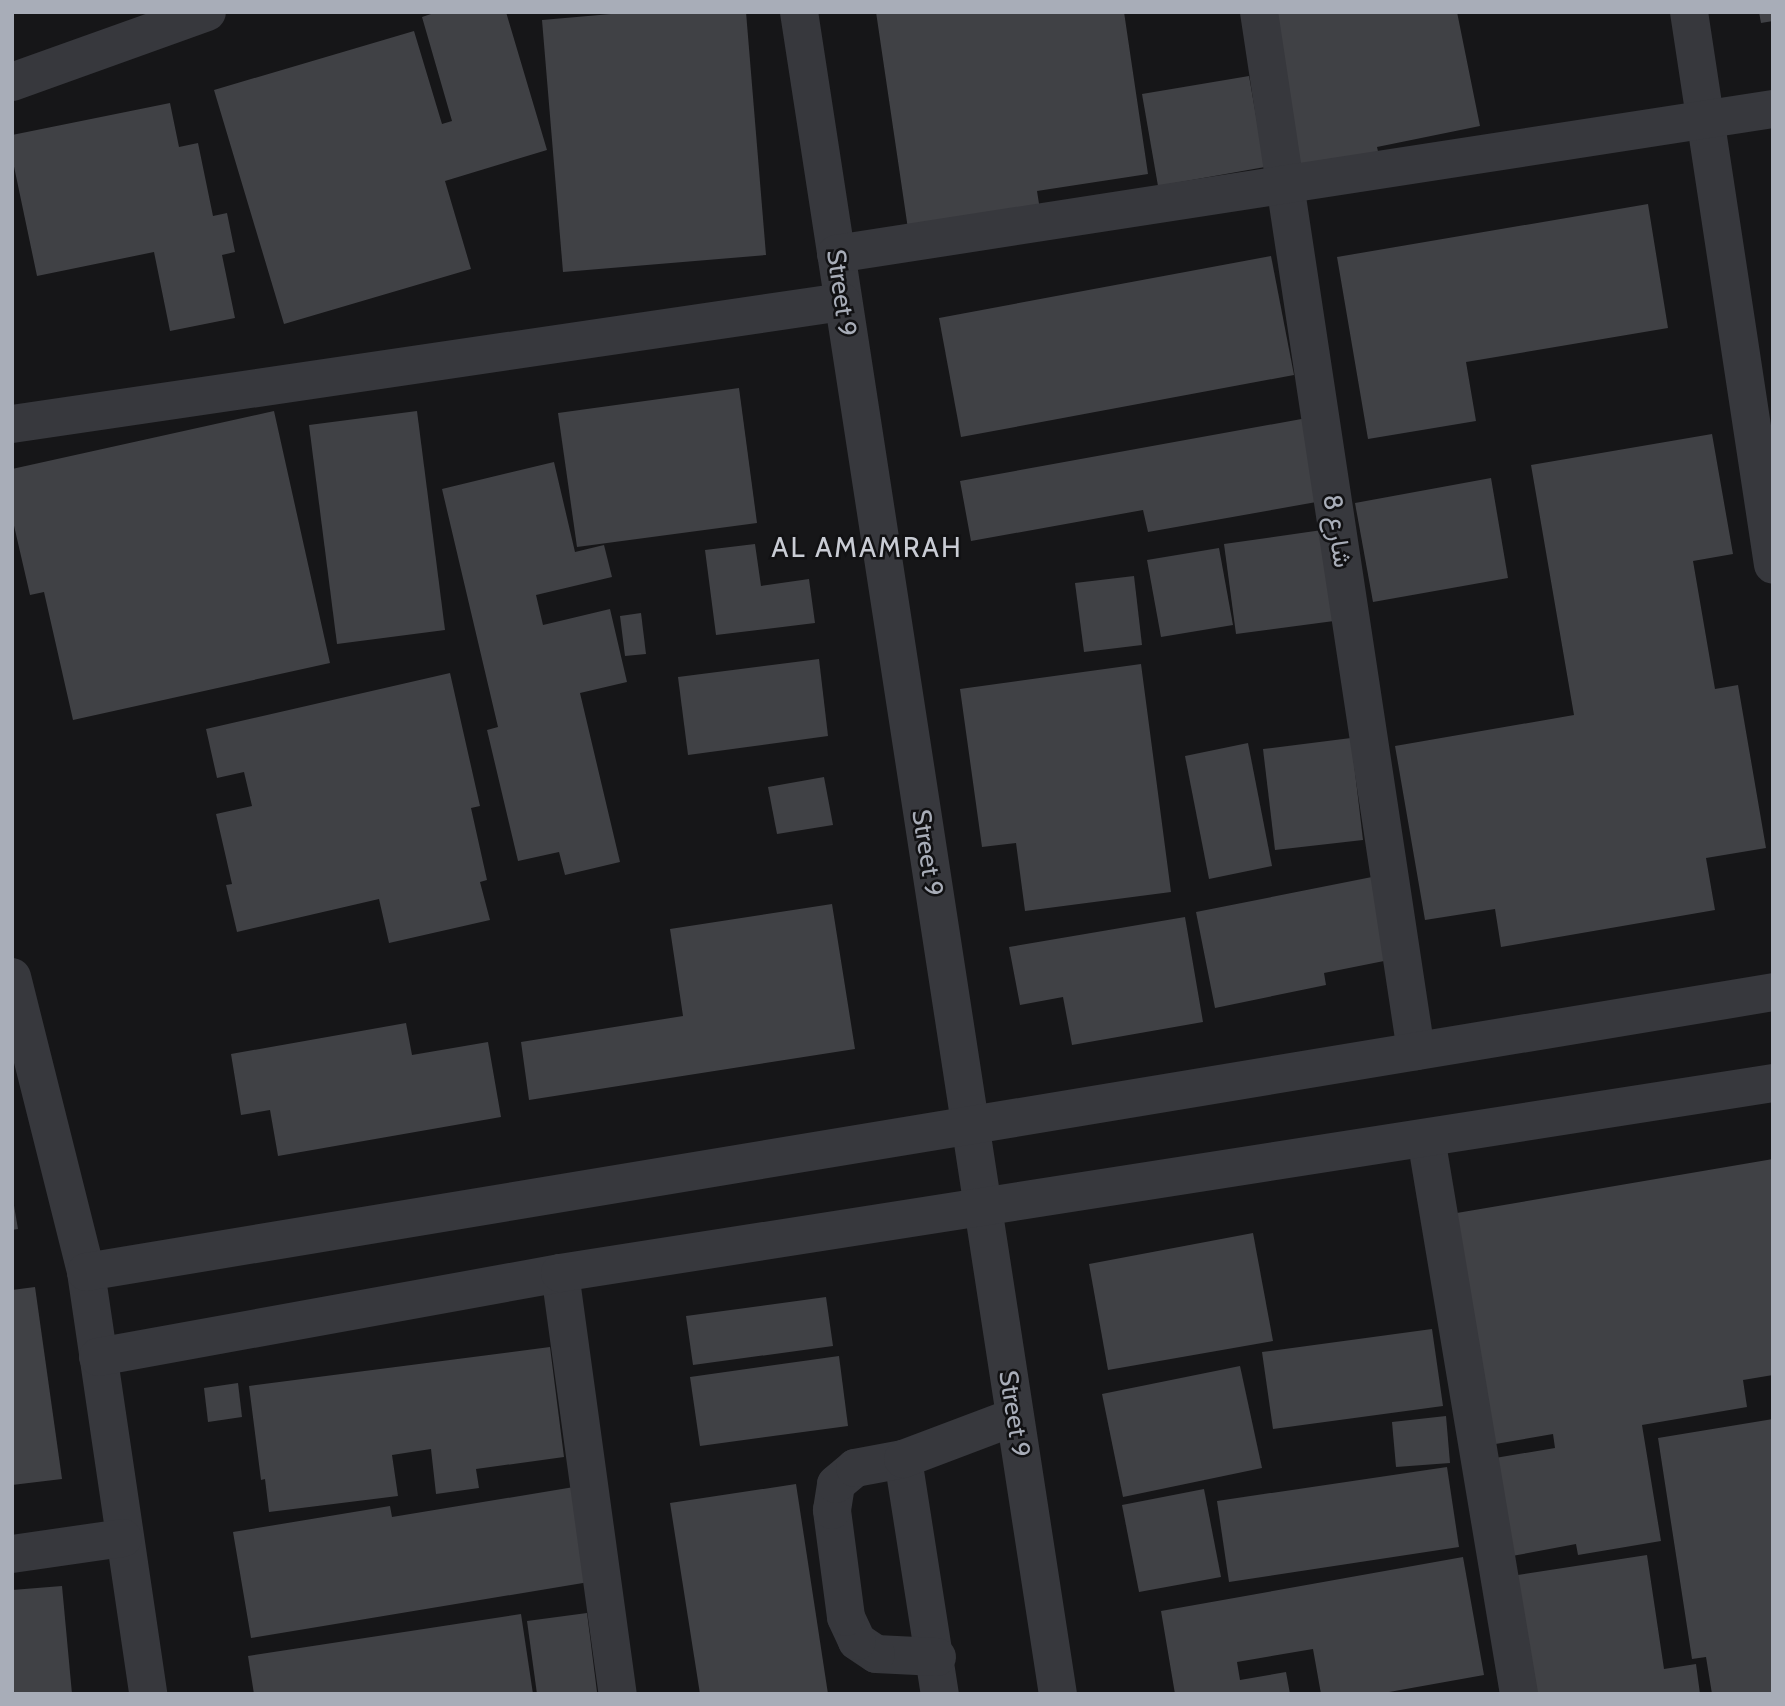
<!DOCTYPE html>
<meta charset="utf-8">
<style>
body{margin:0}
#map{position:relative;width:1785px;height:1706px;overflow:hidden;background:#161618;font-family:Cabin,Vazirmatn,sans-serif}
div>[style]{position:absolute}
.building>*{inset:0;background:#404145}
.minor>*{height:38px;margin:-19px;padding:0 19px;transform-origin:19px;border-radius:19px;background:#37383d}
span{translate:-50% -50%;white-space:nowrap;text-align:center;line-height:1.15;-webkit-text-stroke:5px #111113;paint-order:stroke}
.street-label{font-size:26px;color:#a8adb8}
.neighbourhood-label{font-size:28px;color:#c9ccd4;letter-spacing:2px}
.frame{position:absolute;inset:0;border:14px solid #a8adb8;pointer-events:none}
</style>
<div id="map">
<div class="building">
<div style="clip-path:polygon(437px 12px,506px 12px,547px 150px,445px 181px,471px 269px,284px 324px,214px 90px,414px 31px,442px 124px,452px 121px,422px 17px)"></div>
<div style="clip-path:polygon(634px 12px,746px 12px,766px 255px,563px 272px,542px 20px)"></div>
<div style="clip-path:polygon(876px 12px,1124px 12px,1148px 174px,1037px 191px,1040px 210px,908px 229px)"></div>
<div style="clip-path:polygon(1457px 12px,1480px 126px,1377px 147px,1380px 160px,1298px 177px,1266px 13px)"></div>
<div style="clip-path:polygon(1759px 12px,1773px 12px,1773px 21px,1761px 23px)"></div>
<div style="clip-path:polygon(1249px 76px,1265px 167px,1158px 186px,1142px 94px)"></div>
<div style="clip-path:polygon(170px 103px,179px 147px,198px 143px,213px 216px,227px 213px,235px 252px,222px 255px,235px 318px,170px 331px,154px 252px,37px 276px,12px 157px,12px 135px)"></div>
<div style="clip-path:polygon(1648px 204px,1668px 328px,1466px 362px,1476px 421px,1368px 439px,1337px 257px)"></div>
<div style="clip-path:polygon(1271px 256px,1294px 375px,961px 437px,939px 318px)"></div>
<div style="clip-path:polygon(739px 388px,757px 523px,577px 547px,558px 413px)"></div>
<div style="clip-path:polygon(274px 411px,330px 663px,73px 720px,44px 592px,30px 595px,12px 517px,12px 469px)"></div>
<div style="clip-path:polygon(417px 411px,445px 630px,337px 644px,309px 425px)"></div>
<div style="clip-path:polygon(1307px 418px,1322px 501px,1148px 532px,1143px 510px,971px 541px,960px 481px)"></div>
<div style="clip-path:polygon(1712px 434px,1733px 554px,1693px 561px,1715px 689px,1738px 685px,1766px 848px,1706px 858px,1715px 910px,1501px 947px,1495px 909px,1425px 920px,1395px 746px,1574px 715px,1531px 465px)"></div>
<div style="clip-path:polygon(554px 462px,575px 552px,604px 545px,612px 577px,536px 595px,543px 625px,610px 609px,627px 682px,580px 693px,620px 862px,565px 875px,559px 852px,518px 861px,487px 730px,498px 727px,442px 489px)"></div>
<div style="clip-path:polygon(1491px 478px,1508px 578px,1373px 602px,1355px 503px)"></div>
<div style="clip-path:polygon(1322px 530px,1334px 621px,1236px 634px,1224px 544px)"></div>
<div style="clip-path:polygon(755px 544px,761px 586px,809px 579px,815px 623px,716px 635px,705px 550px)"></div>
<div style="clip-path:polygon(1219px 548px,1233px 625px,1161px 637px,1147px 560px)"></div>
<div style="clip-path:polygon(1134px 576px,1142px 645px,1084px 652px,1075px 583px)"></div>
<div style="clip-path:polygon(641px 613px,646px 654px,625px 656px,620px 616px)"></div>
<div style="clip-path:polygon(819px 659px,828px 736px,688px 755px,678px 677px)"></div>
<div style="clip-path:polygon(1141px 664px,1171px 892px,1025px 911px,1016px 843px,982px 847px,960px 689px)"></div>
<div style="clip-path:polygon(450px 673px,480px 806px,471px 808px,487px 880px,480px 882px,490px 920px,389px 943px,379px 899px,237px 932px,226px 885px,232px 884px,216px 814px,252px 806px,244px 772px,217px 778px,206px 729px)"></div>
<div style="clip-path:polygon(1351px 738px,1363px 840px,1275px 850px,1263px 749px)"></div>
<div style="clip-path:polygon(1248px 743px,1272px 866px,1209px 879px,1185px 756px)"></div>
<div style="clip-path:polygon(824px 777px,833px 825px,777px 834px,768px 787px)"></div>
<div style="clip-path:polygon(1372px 877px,1389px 960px,1324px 973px,1326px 985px,1215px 1008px,1196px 912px)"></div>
<div style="clip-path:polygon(832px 904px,855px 1049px,529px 1100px,521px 1042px,683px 1016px,670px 929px)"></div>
<div style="clip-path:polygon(1185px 917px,1203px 1022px,1072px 1045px,1063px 997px,1020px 1005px,1009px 947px)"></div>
<div style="clip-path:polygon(406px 1023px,412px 1055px,488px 1042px,501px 1117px,278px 1156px,270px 1110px,241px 1115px,231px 1054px)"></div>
<div style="clip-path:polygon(1773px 1159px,1773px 1375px,1743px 1380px,1747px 1407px,1642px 1425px,1661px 1541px,1578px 1555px,1576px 1544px,1512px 1556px,1495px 1458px,1555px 1448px,1553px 1434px,1484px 1446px,1445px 1215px)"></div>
<div style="clip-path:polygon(12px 1194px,18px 1229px,12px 1230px)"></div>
<div style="clip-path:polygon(1253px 1233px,1273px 1341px,1108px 1370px,1089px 1264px)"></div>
<div style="clip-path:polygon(35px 1287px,62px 1479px,12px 1485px,12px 1290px)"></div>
<div style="clip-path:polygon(826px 1297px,833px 1346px,693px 1365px,686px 1316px)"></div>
<div style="clip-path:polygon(1432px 1329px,1443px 1406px,1273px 1429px,1262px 1352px)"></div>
<div style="clip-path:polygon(550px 1347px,564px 1457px,476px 1469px,479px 1488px,436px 1494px,431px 1449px,392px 1455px,398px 1496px,269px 1512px,265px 1479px,261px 1480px,249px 1386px)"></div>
<div style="clip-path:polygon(839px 1356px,848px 1426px,700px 1446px,690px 1377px)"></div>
<div style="clip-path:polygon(1240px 1366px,1262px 1468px,1123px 1497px,1102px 1394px)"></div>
<div style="clip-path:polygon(238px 1383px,242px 1417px,208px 1422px,204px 1388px)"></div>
<div style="clip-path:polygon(1446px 1416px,1450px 1463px,1396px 1467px,1392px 1422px)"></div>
<div style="clip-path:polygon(1773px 1419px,1773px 1694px,1712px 1694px,1706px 1657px,1692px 1659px,1658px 1438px)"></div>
<div style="clip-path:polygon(1447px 1467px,1459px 1547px,1229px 1582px,1217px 1501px)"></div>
<div style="clip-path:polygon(796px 1484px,828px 1694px,700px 1694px,670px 1503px)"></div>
<div style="clip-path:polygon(574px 1487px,589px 1582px,251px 1638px,233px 1532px,390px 1506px,392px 1517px)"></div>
<div style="clip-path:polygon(1204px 1489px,1221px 1577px,1139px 1592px,1122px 1505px)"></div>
<div style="clip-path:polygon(1647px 1555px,1664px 1669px,1696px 1664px,1700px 1694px,1529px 1694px,1511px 1576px)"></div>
<div style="clip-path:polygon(1463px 1557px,1484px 1675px,1378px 1694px,1321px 1694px,1313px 1649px,1237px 1662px,1240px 1680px,1286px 1672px,1290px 1694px,1175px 1694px,1161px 1611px)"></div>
<div style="clip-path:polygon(62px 1586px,72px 1694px,12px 1694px,12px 1590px)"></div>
<div style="clip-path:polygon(587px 1613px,597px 1692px,537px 1694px,527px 1621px)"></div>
<div style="clip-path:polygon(521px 1614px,533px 1694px,254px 1694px,248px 1656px)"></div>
</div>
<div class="minor">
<div style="left:799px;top:12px;width:1702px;rotate:81.25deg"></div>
<div style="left:1259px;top:12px;width:1051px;rotate:81.41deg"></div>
<div style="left:1689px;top:12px;width:559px;rotate:81.36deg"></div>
<div style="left:12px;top:82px;width:207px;rotate:-19.7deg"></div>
<div style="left:836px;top:254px;width:948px;rotate:-8.8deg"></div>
<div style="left:12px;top:424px;width:839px;rotate:-8.36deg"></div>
<div style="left:12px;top:977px;width:304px;rotate:75.9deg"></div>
<div style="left:86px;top:1272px;width:427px;rotate:81.6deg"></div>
<div style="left:1426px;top:1138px;width:564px;rotate:80.5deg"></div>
<div style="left:86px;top:1272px;width:1710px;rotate:-9.42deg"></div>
<div style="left:560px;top:1273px;width:425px;rotate:82.2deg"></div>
<div style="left:98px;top:1357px;width:470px;rotate:-10.3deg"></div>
<div style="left:560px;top:1273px;width:1228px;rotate:-8.9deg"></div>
<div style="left:903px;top:1459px;width:238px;rotate:81.1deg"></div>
<div style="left:12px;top:1554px;width:112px;rotate:-8.2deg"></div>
<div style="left:937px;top:1657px;width:61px;rotate:-177.2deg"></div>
<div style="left:876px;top:1654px;width:23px;rotate:-146deg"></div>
<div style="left:857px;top:1641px;width:26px;rotate:-115deg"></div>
<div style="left:846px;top:1617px;width:108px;rotate:-97.5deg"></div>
<div style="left:832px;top:1510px;width:26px;rotate:-81deg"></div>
<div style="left:836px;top:1484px;width:25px;rotate:-40deg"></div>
<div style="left:855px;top:1468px;width:49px;rotate:-10.6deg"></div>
<div style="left:903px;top:1459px;width:119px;rotate:-20.7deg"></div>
</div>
<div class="street-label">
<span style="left:841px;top:293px;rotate:82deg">Street 9</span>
<span style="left:1337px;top:531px;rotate:81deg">شارع 8</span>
<span style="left:927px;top:853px;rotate:81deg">Street 9</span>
<span style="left:1014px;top:1414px;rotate:81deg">Street 9</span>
</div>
<div class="neighbourhood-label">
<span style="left:867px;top:547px">AL AMAMRAH</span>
</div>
<div class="frame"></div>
</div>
